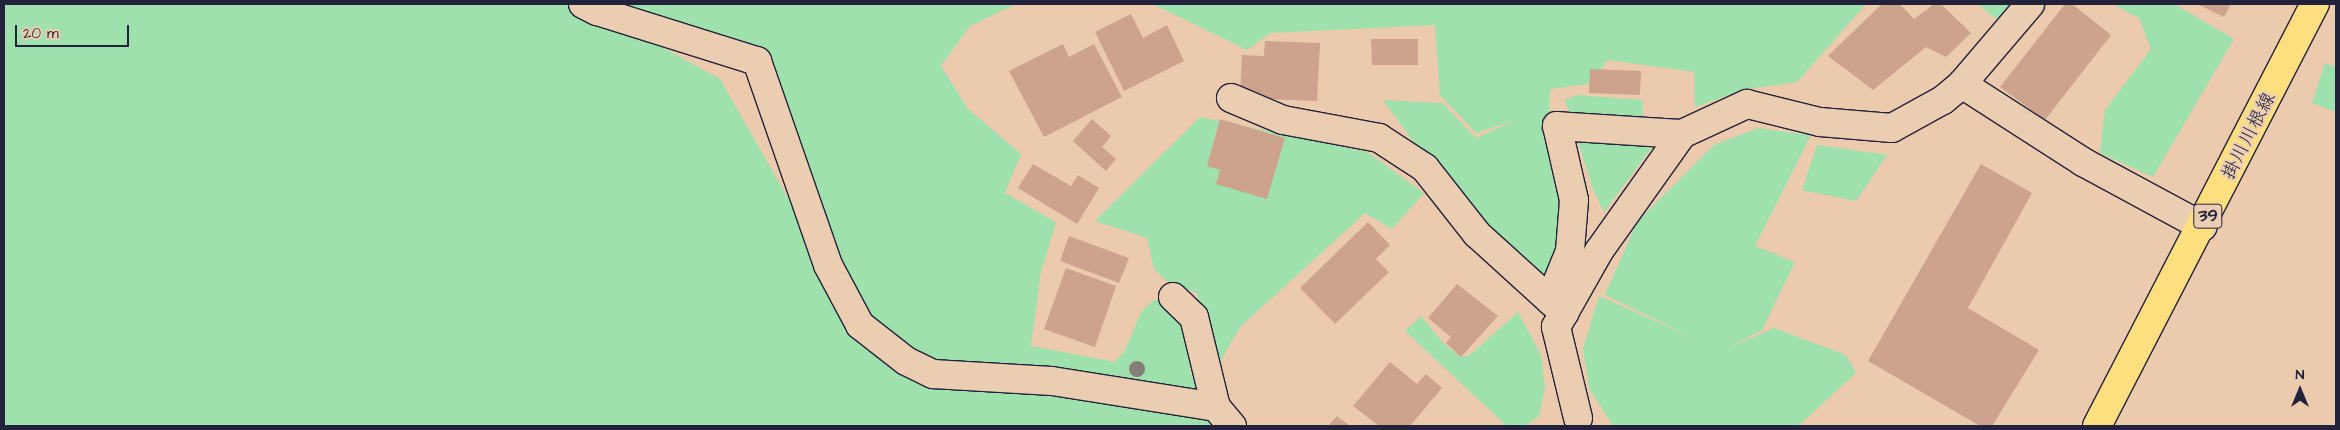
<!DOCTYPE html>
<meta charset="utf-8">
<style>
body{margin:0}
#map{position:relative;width:2340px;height:430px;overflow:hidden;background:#ebcaae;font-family:"Architects Daughter","Klee One",sans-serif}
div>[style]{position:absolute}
.green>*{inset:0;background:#9ee1ac}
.building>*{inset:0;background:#cda38d}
.roads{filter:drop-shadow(1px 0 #22223b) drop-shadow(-1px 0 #22223b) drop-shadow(0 1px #22223b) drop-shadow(0 -1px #22223b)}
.minor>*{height:28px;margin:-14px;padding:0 14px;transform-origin:14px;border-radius:14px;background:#ebceb2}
.primary>*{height:28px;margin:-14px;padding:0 14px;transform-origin:14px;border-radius:14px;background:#fddf80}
.trees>*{width:16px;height:16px;margin:-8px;border-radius:50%;background:#877e78}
span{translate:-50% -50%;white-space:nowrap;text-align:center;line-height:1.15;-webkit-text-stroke:4.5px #ebceb2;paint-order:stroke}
.shield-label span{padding:1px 4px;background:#ebceb2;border:1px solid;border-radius:4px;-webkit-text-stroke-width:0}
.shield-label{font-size:18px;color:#22223b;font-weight:700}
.street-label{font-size:19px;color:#22223b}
.frame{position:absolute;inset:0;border:5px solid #22223b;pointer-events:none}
.north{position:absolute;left:2275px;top:365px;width:50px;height:50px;-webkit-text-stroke:4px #ebceb2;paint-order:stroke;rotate:0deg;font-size:14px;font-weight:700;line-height:20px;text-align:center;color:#22223b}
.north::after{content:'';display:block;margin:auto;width:18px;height:22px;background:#22223b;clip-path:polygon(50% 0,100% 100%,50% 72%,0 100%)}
.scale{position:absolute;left:15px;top:25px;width:114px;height:22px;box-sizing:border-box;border:2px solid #22223b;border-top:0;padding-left:6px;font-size:15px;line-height:18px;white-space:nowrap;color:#22223b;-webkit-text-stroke:4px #ebceb2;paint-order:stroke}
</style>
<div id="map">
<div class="green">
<div style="clip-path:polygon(4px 4px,584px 4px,720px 79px,858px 321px,757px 61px,592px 4px,1016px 4px,970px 26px,941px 66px,968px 109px,1021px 154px,1005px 193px,1056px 222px,1041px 272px,1031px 346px,1115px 362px,1125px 350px,1141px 312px,1154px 300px,1184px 306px,1191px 344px,1190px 371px,1206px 406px,1232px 426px,4px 426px)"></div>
<div style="clip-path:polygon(1153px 4px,1866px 4px,1797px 82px,1747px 89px,1695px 107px,1694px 72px,1608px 60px,1588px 84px,1550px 89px,1549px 118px,1575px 172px,1551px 277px,1538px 284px,1506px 260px,1488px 224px,1418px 148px,1383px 100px,1442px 103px,1476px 138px,1518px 119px,1476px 133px,1440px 95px,1435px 25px,1270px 33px,1247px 50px)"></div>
<div style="clip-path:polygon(1978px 4px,2012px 4px,1999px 21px)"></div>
<div style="clip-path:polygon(2113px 4px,2174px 4px,2234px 39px,2153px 177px,2100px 153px,2105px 110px,2151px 49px,2139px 18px)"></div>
<div style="clip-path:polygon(2325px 63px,2336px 67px,2336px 112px,2312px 103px)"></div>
<div style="clip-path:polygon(1577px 95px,1643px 100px,1642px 130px,1655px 143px,1604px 212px,1593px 189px,1565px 100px)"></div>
<div style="clip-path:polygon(1200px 117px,1367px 152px,1424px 193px,1392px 229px,1365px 213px,1240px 327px,1211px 378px,1197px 293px,1168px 282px,1154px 269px,1147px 238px,1095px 221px)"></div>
<div style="clip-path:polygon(1758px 128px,1811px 135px,1755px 246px,1795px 262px,1762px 330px,1726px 349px,1774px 328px,1846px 355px,1856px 373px,1798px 426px,1613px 426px,1589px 388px,1583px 349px,1599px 296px,1698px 340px,1605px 295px,1637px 222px,1714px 145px)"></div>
<div style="clip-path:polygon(1817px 145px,1887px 155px,1856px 201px,1802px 190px)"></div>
<div style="clip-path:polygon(1518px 312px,1541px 355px,1545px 388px,1539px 416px,1525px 426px,1507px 426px,1405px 331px,1421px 316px,1444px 344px,1461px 357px,1470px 355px)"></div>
</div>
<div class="building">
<div style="clip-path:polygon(1882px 4px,1900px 4px,1914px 19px,1934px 4px,1941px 4px,1971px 33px,1946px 57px,1926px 47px,1873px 90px,1828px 56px)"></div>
<div style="clip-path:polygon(2065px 4px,2072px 4px,2111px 35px,2045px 120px,2000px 87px)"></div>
<div style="clip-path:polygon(2197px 4px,2231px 4px,2224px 17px)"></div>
<div style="clip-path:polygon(1131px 14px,1143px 38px,1167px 25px,1184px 61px,1124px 91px,1095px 32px)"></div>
<div style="clip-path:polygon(1371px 39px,1418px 39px,1418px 65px,1372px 65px)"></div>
<div style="clip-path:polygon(1265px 41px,1320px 43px,1317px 101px,1240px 98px,1242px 55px,1264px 56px)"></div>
<div style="clip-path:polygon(1063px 44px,1069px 57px,1094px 44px,1122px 97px,1044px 137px,1009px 71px)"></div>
<div style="clip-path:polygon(1590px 69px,1641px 71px,1640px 95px,1589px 93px)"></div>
<div style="clip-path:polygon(1092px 119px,1111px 136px,1102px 147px,1116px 159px,1106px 171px,1073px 141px)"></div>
<div style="clip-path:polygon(1220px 119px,1285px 138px,1267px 199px,1216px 184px,1220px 170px,1207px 166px)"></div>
<div style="clip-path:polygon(1033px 164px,1071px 186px,1078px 175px,1099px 188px,1077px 224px,1018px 188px)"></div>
<div style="clip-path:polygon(1981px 164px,2032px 193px,1968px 308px,2039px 350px,1992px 426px,1980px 426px,1868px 361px)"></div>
<div style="clip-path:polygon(1368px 222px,1390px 245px,1376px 259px,1389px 272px,1335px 324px,1300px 288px)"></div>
<div style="clip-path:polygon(1069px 236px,1129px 258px,1119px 283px,1060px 261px)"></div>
<div style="clip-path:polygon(1066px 268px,1116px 286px,1095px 347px,1044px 329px)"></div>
<div style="clip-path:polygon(1457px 284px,1498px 316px,1461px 357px,1446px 343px,1451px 337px,1428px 318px)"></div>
<div style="clip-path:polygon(1390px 362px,1417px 384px,1426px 374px,1442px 388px,1410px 426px,1379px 426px,1353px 406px)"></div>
<div style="clip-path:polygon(1337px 416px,1350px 426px,1328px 426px)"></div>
</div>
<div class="roads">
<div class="minor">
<div style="left:583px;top:4px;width:16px;rotate:27deg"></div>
<div style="left:597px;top:11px;width:168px;rotate:17.4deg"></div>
<div style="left:757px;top:61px;width:216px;rotate:70.8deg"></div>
<div style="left:828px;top:265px;width:68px;rotate:61.9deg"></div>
<div style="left:860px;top:325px;width:58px;rotate:38deg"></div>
<div style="left:906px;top:361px;width:30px;rotate:26deg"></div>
<div style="left:933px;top:374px;width:119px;rotate:3.4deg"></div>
<div style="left:1052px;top:381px;width:166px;rotate:9deg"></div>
<div style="left:1216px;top:407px;width:25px;rotate:50deg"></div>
<div style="left:1962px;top:84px;width:144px;rotate:32.8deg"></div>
<div style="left:2083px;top:162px;width:136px;rotate:28.4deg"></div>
<div style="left:1231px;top:98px;width:56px;rotate:22.9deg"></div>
<div style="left:1283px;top:120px;width:98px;rotate:10.6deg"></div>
<div style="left:1379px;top:138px;width:55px;rotate:33.1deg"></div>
<div style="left:1425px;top:168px;width:84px;rotate:51.8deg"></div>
<div style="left:1477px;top:234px;width:118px;rotate:42.2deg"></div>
<div style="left:1173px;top:297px;width:29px;rotate:44deg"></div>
<div style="left:1194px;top:317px;width:93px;rotate:76.3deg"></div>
<div style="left:1550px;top:300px;width:53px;rotate:-67.8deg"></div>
<div style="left:1570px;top:251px;width:51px;rotate:-85.5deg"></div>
<div style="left:1574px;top:200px;width:76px;rotate:-102.9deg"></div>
<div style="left:1557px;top:126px;width:125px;rotate:3.7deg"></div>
<div style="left:1578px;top:418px;width:94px;rotate:-103.6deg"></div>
<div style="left:1556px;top:327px;width:87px;rotate:-60.5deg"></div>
<div style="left:1599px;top:251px;width:143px;rotate:-54.6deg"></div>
<div style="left:1682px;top:134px;width:72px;rotate:-24.8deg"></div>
<div style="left:1747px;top:104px;width:75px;rotate:13.9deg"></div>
<div style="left:1820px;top:122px;width:72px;rotate:4.8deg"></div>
<div style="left:1892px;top:128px;width:58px;rotate:-28.8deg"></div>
<div style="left:1943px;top:100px;width:25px;rotate:-40deg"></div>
<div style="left:1962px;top:84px;width:105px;rotate:-49.6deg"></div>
</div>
<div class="primary">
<div style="left:2097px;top:426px;width:475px;rotate:-62.7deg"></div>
</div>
</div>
<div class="trees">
<div style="left:1137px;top:369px"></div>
</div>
<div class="shield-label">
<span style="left:2208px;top:216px">39</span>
</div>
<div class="street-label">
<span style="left:2249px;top:136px;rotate:-63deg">掛川川根線</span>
</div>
<div class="frame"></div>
<div class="north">N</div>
<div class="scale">20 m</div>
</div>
